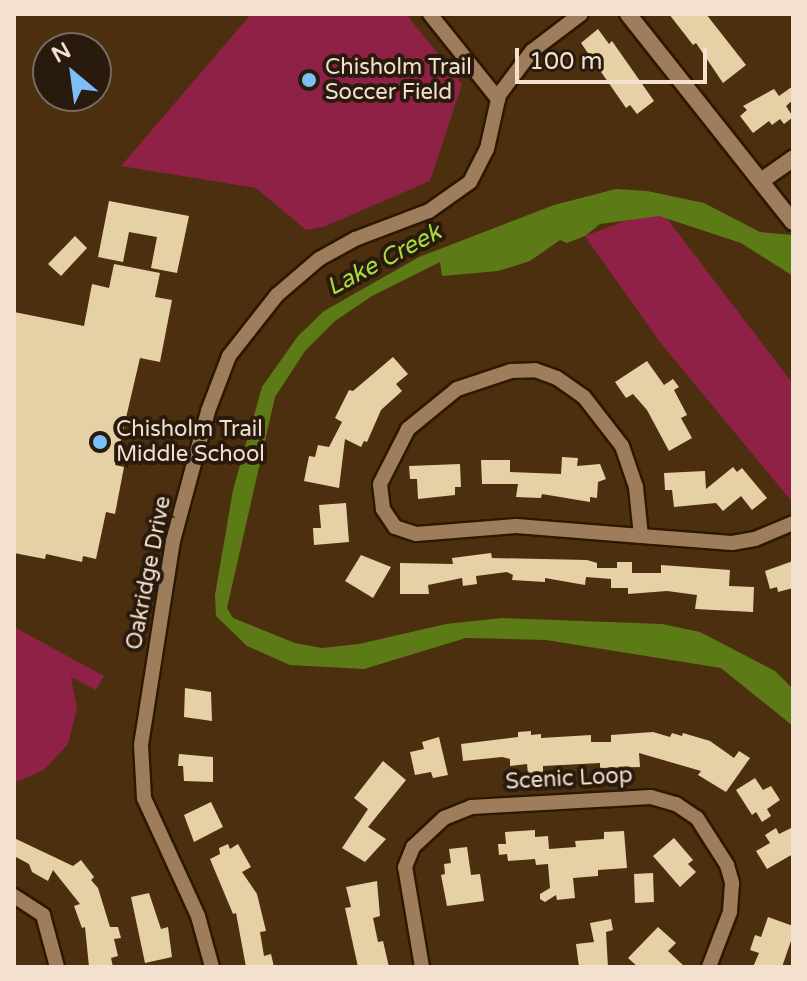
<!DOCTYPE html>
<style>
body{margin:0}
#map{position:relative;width:807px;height:981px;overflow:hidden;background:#4c2f0f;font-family:"Varela Round",sans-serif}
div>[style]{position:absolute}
.green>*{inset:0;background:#902146}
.water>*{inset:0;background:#5c7a15}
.building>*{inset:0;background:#e6d1a6}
.roads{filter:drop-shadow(2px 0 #2e1802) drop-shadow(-2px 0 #2e1802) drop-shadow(0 2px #2e1802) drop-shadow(0 -2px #2e1802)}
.minor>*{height:14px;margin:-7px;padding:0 7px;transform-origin:7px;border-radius:7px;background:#9e7d5c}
.tertiary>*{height:16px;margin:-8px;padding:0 8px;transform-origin:8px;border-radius:8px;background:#9e7d5c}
.dots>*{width:22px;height:22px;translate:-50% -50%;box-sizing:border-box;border:4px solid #281b0e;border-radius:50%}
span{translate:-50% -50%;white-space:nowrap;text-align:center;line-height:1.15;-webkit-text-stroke:8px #281b0e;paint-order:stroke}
.poi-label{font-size:22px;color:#f3e0cf}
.left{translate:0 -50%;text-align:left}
.street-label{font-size:22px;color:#f3e0cf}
.water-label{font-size:24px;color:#a9db3b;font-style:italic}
.frame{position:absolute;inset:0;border:16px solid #f3e0cf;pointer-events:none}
.north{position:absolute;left:32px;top:32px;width:80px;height:80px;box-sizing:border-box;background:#281b0e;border:2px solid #796a5b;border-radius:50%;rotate:331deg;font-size:22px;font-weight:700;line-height:32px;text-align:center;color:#f3e0cf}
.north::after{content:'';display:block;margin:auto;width:28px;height:36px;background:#7bbef8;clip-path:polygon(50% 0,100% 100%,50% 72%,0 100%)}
.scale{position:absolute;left:515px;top:48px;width:192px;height:36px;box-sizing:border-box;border:4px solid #f3e0cf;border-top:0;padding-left:10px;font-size:24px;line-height:28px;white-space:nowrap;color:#f3e0cf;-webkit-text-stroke:6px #281b0e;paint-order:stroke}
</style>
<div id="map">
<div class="green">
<div style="clip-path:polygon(251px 14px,406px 14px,462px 84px,430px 181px,323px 227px,306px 230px,256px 188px,121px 166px)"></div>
<div style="clip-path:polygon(659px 208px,793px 384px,793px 503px,659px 341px,585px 236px)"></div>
<div style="clip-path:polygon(14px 627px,104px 676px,96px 690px,71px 677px,77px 709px,68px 744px,44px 770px,14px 783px)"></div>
</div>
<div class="water">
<div style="clip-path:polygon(616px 189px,647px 191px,704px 203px,760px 232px,793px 235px,793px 276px,741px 243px,659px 216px,600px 224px,585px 236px,567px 243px,560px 240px,530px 261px,498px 271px,442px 276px,440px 262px,372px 296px,335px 321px,305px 351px,275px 397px,227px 608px,233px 618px,295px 643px,322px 648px,359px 644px,446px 624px,502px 618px,662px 624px,700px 632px,775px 671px,793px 689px,793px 726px,721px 668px,546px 640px,466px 638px,364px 669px,290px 665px,247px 646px,216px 616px,215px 595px,233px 490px,262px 387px,298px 336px,324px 311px,419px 257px,554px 205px)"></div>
</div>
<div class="building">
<div style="clip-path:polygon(669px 14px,706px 14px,746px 65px,723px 83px,696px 43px,693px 45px)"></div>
<div style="clip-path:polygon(598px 29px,609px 44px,612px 41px,654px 101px,637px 114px,630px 105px,626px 108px,581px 43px)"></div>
<div style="clip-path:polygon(793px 86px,793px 100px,786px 106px,793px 117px,784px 124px,780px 119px,772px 125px,769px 121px,753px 133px,740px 116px,747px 110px,743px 106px,774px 89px,779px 96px)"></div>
<div style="clip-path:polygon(109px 201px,189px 216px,177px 273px,151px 268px,157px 237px,129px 232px,123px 262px,98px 257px)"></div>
<div style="clip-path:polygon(75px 236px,87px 248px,61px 276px,48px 264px)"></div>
<div style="clip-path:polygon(114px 264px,160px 273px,155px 297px,172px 300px,160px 362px,140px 358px,115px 465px,124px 467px,115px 514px,106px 512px,96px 559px,83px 556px,82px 562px,46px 554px,45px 559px,14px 553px,14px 312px,84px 326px,92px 284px,109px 288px)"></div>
<div style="clip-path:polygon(393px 357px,408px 374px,396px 384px,402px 391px,381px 410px,367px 442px,364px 441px,361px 447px,345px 439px,339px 488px,304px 481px,309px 456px,315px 457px,318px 445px,329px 447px,342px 422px,335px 418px,349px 390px,353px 391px)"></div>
<div style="clip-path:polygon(647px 361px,664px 385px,673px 379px,679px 387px,674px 390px,687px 415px,681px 418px,692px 438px,669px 451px,647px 410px,633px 394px,626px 398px,615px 382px)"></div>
<div style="clip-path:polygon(562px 457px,578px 458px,577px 466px,600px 464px,606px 479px,598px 482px,597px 498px,590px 497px,590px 502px,542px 494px,541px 498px,516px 497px,518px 484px,482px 484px,481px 460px,510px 460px,510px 472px,561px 474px)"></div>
<div style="clip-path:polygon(460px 464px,461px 487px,455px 487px,455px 495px,418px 499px,417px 479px,410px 479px,409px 466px)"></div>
<div style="clip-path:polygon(733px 467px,737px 472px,742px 468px,767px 498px,752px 510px,741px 496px,723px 511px,716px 503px,674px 507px,672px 490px,665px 490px,664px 473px,705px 471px,706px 489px)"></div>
<div style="clip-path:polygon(346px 503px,349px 542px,314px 545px,313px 528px,321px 528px,319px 505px)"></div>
<div style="clip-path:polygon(491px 553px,492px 558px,587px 560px,597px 563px,597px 568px,617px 568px,617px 562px,632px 562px,632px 573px,661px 573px,661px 565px,730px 570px,729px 586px,754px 587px,753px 612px,695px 609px,697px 595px,667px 591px,628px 594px,628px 588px,611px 588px,611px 579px,586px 577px,585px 585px,545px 578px,545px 582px,512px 580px,513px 575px,507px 572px,476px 576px,477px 584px,463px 586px,462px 578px,428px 585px,429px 594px,400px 594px,400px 563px,453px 564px,452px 558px)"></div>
<div style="clip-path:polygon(361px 555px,391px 567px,373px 598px,345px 581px)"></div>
<div style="clip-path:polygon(793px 561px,793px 588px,778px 592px,777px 587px,770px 589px,765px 571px)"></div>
<div style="clip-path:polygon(185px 688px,211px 692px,212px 721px,184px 717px)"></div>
<div style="clip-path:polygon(531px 731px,531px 735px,541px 734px,541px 738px,591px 735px,591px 742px,611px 742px,611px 735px,653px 732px,670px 737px,672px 733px,682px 736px,683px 733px,710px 741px,734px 758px,739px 751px,750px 758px,726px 792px,698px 775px,701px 771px,639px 753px,640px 767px,600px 768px,600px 763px,543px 766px,543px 773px,528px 774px,527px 764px,510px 766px,510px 759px,502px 757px,463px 761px,461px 744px,518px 737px,518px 732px)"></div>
<div style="clip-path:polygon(439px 737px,448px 775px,433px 778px,431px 772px,415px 775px,410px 752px,424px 749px,422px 742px)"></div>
<div style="clip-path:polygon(179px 754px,213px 757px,213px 782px,184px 781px,183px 766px,178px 766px)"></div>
<div style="clip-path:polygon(383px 761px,406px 780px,368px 827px,386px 839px,365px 862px,342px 848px,368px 809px,354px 798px)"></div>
<div style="clip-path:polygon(755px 778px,763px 790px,771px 786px,780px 800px,767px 809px,771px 816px,762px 822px,756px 812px,752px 815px,736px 790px)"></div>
<div style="clip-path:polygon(211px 802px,223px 827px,194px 842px,184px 815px)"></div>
<div style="clip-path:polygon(793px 827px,793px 854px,767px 869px,756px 851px,770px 843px,765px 835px,776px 828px,779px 834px)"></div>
<div style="clip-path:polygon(535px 830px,535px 837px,548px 836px,549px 849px,576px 847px,575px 841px,604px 839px,604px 832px,624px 831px,627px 868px,598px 870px,598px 876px,573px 878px,575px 898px,557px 900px,556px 895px,545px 902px,540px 899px,540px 894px,550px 888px,548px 864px,536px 865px,535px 859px,508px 861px,507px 854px,499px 855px,498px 844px,506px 844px,505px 832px)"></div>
<div style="clip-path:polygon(14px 838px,73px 866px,81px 860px,94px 877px,91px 880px,98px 888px,110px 927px,118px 927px,121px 938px,114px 939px,118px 956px,111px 958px,113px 967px,89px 967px,85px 927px,82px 928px,74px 906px,80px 904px,53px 870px,48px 881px,32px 872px,29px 864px,14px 856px)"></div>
<div style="clip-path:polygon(674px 838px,693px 860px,688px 864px,696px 872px,680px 887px,653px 856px)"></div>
<div style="clip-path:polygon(228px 844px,230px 849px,238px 844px,251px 867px,242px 872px,257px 894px,266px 931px,260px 932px,264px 956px,271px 954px,274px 967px,246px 967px,236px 913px,233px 914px,210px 859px,220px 854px,219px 848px)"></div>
<div style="clip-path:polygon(467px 847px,471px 875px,480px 874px,484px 901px,447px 906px,441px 875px,445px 874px,444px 864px,451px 863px,449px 849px)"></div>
<div style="clip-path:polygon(653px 873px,654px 902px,635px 903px,634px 874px)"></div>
<div style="clip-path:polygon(377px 881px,380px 916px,373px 918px,378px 942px,383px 941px,389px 967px,358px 967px,345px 908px,351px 907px,346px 887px)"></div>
<div style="clip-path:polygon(149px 893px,161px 929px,168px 927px,172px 957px,145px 963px,131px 897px)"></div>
<div style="clip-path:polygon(768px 917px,793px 926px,793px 935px,782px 967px,753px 967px,759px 953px,750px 950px,755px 935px,761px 937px)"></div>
<div style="clip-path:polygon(611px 919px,613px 930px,606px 932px,608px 967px,579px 967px,576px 944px,594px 942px,590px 923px)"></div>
<div style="clip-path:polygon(658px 927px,676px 943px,668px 951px,685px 967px,638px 967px,628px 958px)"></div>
</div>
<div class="roads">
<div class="minor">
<div style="left:430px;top:14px;width:109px;rotate:51.3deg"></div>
<div style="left:535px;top:370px;width:23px;rotate:20deg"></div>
<div style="left:557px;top:378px;width:33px;rotate:35deg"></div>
<div style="left:584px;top:397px;width:62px;rotate:52.2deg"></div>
<div style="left:622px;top:446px;width:43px;rotate:71.1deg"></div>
<div style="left:636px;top:487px;width:49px;rotate:84.2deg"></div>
<div style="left:641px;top:536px;width:125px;rotate:-175.4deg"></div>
<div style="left:516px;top:526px;width:100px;rotate:175.4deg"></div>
<div style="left:416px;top:534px;width:22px;rotate:-162deg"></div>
<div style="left:395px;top:527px;width:22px;rotate:-124deg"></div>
<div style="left:383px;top:509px;width:25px;rotate:-97deg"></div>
<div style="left:380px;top:484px;width:62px;rotate:-63deg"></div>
<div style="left:408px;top:429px;width:63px;rotate:-39.2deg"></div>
<div style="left:457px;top:389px;width:57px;rotate:-18.4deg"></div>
<div style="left:511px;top:371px;width:24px;rotate:-2deg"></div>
<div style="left:641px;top:536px;width:91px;rotate:4.4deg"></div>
<div style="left:732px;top:543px;width:23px;rotate:-10deg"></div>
<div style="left:755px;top:539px;width:41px;rotate:-22.8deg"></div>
<div style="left:14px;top:896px;width:35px;rotate:33deg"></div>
<div style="left:43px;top:915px;width:54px;rotate:74.9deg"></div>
<div style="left:212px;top:967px;width:53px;rotate:-105.4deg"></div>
<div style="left:198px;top:916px;width:130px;rotate:-114.6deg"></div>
<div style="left:144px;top:798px;width:53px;rotate:-93.2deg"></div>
<div style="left:141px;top:745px;width:206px;rotate:-81.1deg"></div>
<div style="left:173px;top:541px;width:135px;rotate:-74.9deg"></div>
<div style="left:208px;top:411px;width:59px;rotate:-69.1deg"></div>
<div style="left:229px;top:356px;width:78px;rotate:-51.8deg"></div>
<div style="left:277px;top:295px;width:55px;rotate:-40.6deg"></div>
<div style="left:319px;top:259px;width:41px;rotate:-29.1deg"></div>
<div style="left:355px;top:239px;width:79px;rotate:-20.7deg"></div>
<div style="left:429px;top:211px;width:50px;rotate:-35.3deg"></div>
<div style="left:470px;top:182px;width:37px;rotate:-63deg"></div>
<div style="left:487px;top:149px;width:55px;rotate:-77.5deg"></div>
<div style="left:499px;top:95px;width:55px;rotate:-53.1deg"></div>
<div style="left:532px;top:51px;width:61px;rotate:-37.1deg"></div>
<div style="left:422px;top:967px;width:101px;rotate:-99.6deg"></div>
<div style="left:405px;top:867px;width:22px;rotate:-68deg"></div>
<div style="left:413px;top:847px;width:42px;rotate:-43.1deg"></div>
<div style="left:444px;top:818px;width:29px;rotate:-22deg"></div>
<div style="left:471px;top:807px;width:180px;rotate:-3.2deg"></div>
<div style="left:651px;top:797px;width:26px;rotate:16deg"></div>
<div style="left:676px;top:804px;width:25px;rotate:34deg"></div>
<div style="left:697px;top:818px;width:56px;rotate:57.4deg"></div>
<div style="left:727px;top:865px;width:19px;rotate:74deg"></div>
<div style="left:732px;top:883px;width:29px;rotate:94deg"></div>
<div style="left:730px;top:912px;width:59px;rotate:110.9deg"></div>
</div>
<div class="tertiary">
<div style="left:628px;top:14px;width:265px;rotate:51.6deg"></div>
<div style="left:761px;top:181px;width:39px;rotate:-35deg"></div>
</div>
</div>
<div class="dots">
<div style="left:309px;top:80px;background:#7bbef8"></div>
<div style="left:100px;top:442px;background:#7bbef8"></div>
</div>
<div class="poi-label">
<span class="left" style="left:325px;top:80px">Chisholm Trail<br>Soccer Field</span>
<span class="left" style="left:116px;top:442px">Chisholm Trail<br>Middle School</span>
</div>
<div class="street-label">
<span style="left:149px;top:573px;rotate:-79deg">Oakridge Drive</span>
<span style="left:569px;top:779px;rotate:-3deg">Scenic Loop</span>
</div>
<div class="water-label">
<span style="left:384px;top:260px;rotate:-28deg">Lake Creek</span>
</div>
<div class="frame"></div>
<div class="north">N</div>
<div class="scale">100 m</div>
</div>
